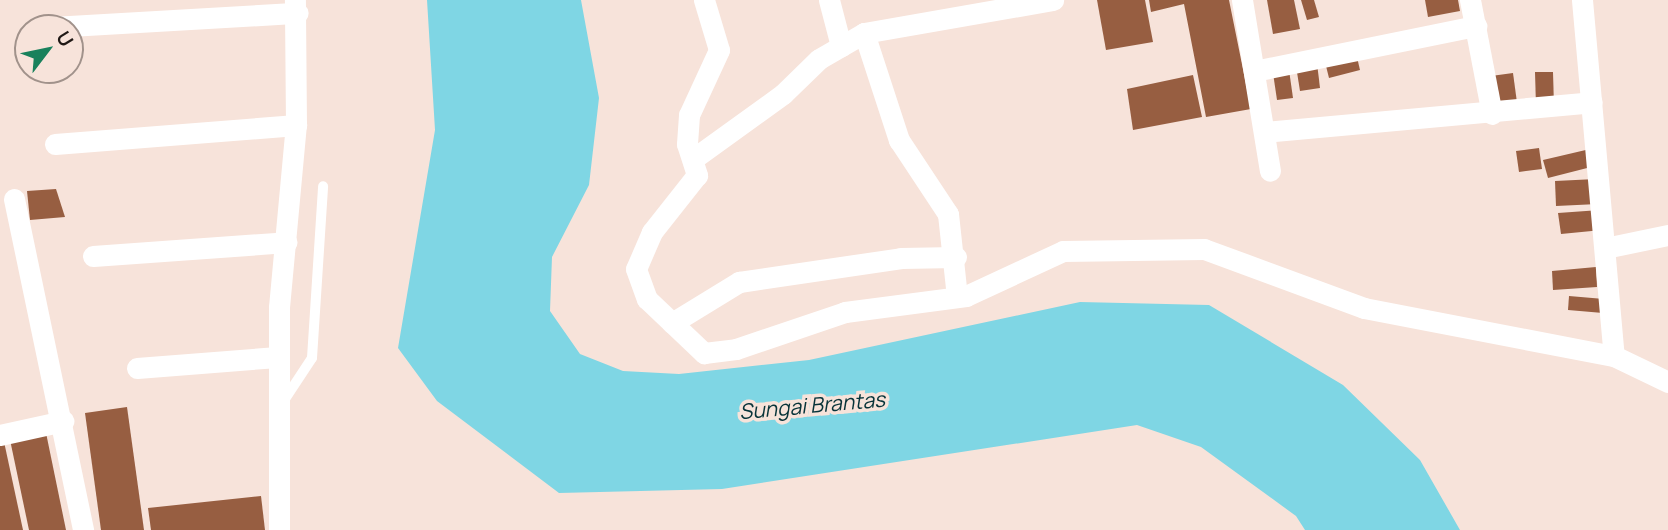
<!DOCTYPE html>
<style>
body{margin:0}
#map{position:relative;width:1668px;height:530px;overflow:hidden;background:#f7e3da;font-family:Manrope,sans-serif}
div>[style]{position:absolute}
.water>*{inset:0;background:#7fd6e4}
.building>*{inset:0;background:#975e41}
.service>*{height:10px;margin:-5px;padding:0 5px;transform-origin:5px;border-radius:5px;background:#fff}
.minor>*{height:21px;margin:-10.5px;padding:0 10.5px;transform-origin:10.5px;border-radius:10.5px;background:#fff}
span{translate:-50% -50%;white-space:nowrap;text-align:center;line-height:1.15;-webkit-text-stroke:7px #f7e3da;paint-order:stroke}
.water-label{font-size:21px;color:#073339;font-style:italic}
.north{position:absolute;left:14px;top:14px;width:70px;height:70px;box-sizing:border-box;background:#f7e3da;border:2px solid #a1928b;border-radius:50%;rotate:58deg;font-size:19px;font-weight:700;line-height:28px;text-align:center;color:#1f1815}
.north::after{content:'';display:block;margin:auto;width:24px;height:32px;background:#19815c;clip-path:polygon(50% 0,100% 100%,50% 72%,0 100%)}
</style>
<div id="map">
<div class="water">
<div style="clip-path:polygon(427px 0,581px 0,599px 98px,589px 185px,552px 257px,550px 311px,580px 354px,623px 371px,679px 374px,809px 360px,1080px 302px,1209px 305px,1343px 385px,1420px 460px,1460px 530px,1305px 530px,1296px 516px,1201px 447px,1137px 425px,722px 489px,559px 493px,437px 401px,398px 348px,435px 130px)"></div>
</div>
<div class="building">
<div style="clip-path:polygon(1097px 0,1145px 0,1153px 42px,1106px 50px)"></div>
<div style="clip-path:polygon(1149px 0,1229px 0,1251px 109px,1206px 117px,1184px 4px,1151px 12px)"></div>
<div style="clip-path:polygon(1267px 0,1294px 0,1300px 29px,1273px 34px)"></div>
<div style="clip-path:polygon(1301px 0,1314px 0,1319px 17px,1307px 20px)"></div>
<div style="clip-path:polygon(1425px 0,1458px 0,1460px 11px,1428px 17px)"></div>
<div style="clip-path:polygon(1356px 53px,1360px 70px,1329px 78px,1325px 62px)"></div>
<div style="clip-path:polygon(1317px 63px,1320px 88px,1300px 91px,1296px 66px)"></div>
<div style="clip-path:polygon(1289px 70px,1293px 98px,1277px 100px,1273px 73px)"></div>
<div style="clip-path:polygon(1535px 72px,1553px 72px,1554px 106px,1536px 106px)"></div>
<div style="clip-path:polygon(1513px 73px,1518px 110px,1497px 113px,1491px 76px)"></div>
<div style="clip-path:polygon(1193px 75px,1202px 117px,1133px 130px,1127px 89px)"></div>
<div style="clip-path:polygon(1539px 148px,1542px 169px,1519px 172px,1516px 151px)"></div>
<div style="clip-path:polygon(1590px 149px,1595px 166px,1548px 178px,1543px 160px)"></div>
<div style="clip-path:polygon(1596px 179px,1598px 204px,1556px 206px,1555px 181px)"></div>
<div style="clip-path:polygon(56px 189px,65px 217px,30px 220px,27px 191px)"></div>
<div style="clip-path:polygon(1600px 210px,1602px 230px,1561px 234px,1558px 213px)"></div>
<div style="clip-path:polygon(1596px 267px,1597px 287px,1553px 290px,1552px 271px)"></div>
<div style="clip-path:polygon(1569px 296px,1604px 299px,1603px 313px,1568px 310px)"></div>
<div style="clip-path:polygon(127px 407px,144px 530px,101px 530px,85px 413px)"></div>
<div style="clip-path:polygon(45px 428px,66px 530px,29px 530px,9px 435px)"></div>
<div style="clip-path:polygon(0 437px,3px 437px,23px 530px,0 530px)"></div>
<div style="clip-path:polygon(261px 496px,265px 530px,151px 530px,148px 508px)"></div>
</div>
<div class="service">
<div style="left:281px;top:405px;width:56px;rotate:-56.6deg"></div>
<div style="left:312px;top:358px;width:172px;rotate:-86.3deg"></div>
</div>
<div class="minor">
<div style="left:704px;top:0;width:52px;rotate:73.3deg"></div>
<div style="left:719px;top:50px;width:72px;rotate:114.8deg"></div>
<div style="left:689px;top:115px;width:29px;rotate:94deg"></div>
<div style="left:687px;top:144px;width:33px;rotate:72deg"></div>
<div style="left:697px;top:175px;width:73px;rotate:128.3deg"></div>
<div style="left:652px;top:232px;width:40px;rotate:113.4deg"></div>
<div style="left:636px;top:269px;width:32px;rotate:70deg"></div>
<div style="left:647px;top:299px;width:79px;rotate:43.5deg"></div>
<div style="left:704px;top:353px;width:32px;rotate:-7deg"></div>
<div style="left:736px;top:349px;width:115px;rotate:-18.7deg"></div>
<div style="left:845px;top:312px;width:122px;rotate:-7.5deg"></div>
<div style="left:966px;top:296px;width:107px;rotate:-24.9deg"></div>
<div style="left:1063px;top:251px;width:141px;rotate:-0.8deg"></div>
<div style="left:1204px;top:249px;width:171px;rotate:20.2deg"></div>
<div style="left:1364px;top:308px;width:255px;rotate:10.9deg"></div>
<div style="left:1614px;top:356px;width:60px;rotate:25.7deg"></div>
<div style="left:829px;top:0;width:48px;rotate:75.4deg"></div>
<div style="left:1242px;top:0;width:173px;rotate:80.7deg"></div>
<div style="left:1470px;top:0;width:116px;rotate:79.1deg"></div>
<div style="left:1582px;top:0;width:357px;rotate:84.9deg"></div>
<div style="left:52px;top:27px;width:246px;rotate:-3.3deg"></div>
<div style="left:864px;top:33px;width:113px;rotate:71.9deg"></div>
<div style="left:899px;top:140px;width:89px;rotate:56.5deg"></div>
<div style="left:948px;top:214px;width:83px;rotate:83.8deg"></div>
<div style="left:1254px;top:71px;width:227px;rotate:-11.5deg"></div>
<div style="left:1264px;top:132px;width:329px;rotate:-5.2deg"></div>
<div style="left:55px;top:144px;width:242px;rotate:-4.5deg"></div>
<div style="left:693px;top:159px;width:111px;rotate:-35.8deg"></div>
<div style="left:783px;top:94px;width:50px;rotate:-44.2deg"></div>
<div style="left:819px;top:59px;width:52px;rotate:-30deg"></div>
<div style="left:864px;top:33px;width:192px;rotate:-9.9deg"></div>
<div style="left:14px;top:199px;width:338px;rotate:78.2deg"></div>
<div style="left:1605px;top:248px;width:64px;rotate:-11.7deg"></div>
<div style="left:93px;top:256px;width:194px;rotate:-4.1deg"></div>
<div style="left:672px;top:323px;width:79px;rotate:-31.5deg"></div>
<div style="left:739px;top:282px;width:164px;rotate:-8.4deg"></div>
<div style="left:901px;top:258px;width:55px;rotate:-1deg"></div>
<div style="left:137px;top:368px;width:141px;rotate:-4.5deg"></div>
<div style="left:0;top:435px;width:65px;rotate:-12.5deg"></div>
<div style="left:279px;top:530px;width:223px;rotate:-90deg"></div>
<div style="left:279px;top:307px;width:183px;rotate:-84.7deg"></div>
<div style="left:296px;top:125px;width:125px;rotate:-90.5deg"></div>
</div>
<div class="water-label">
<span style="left:812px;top:405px;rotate:-5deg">Sungai Brantas</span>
</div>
<div class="north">U</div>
</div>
